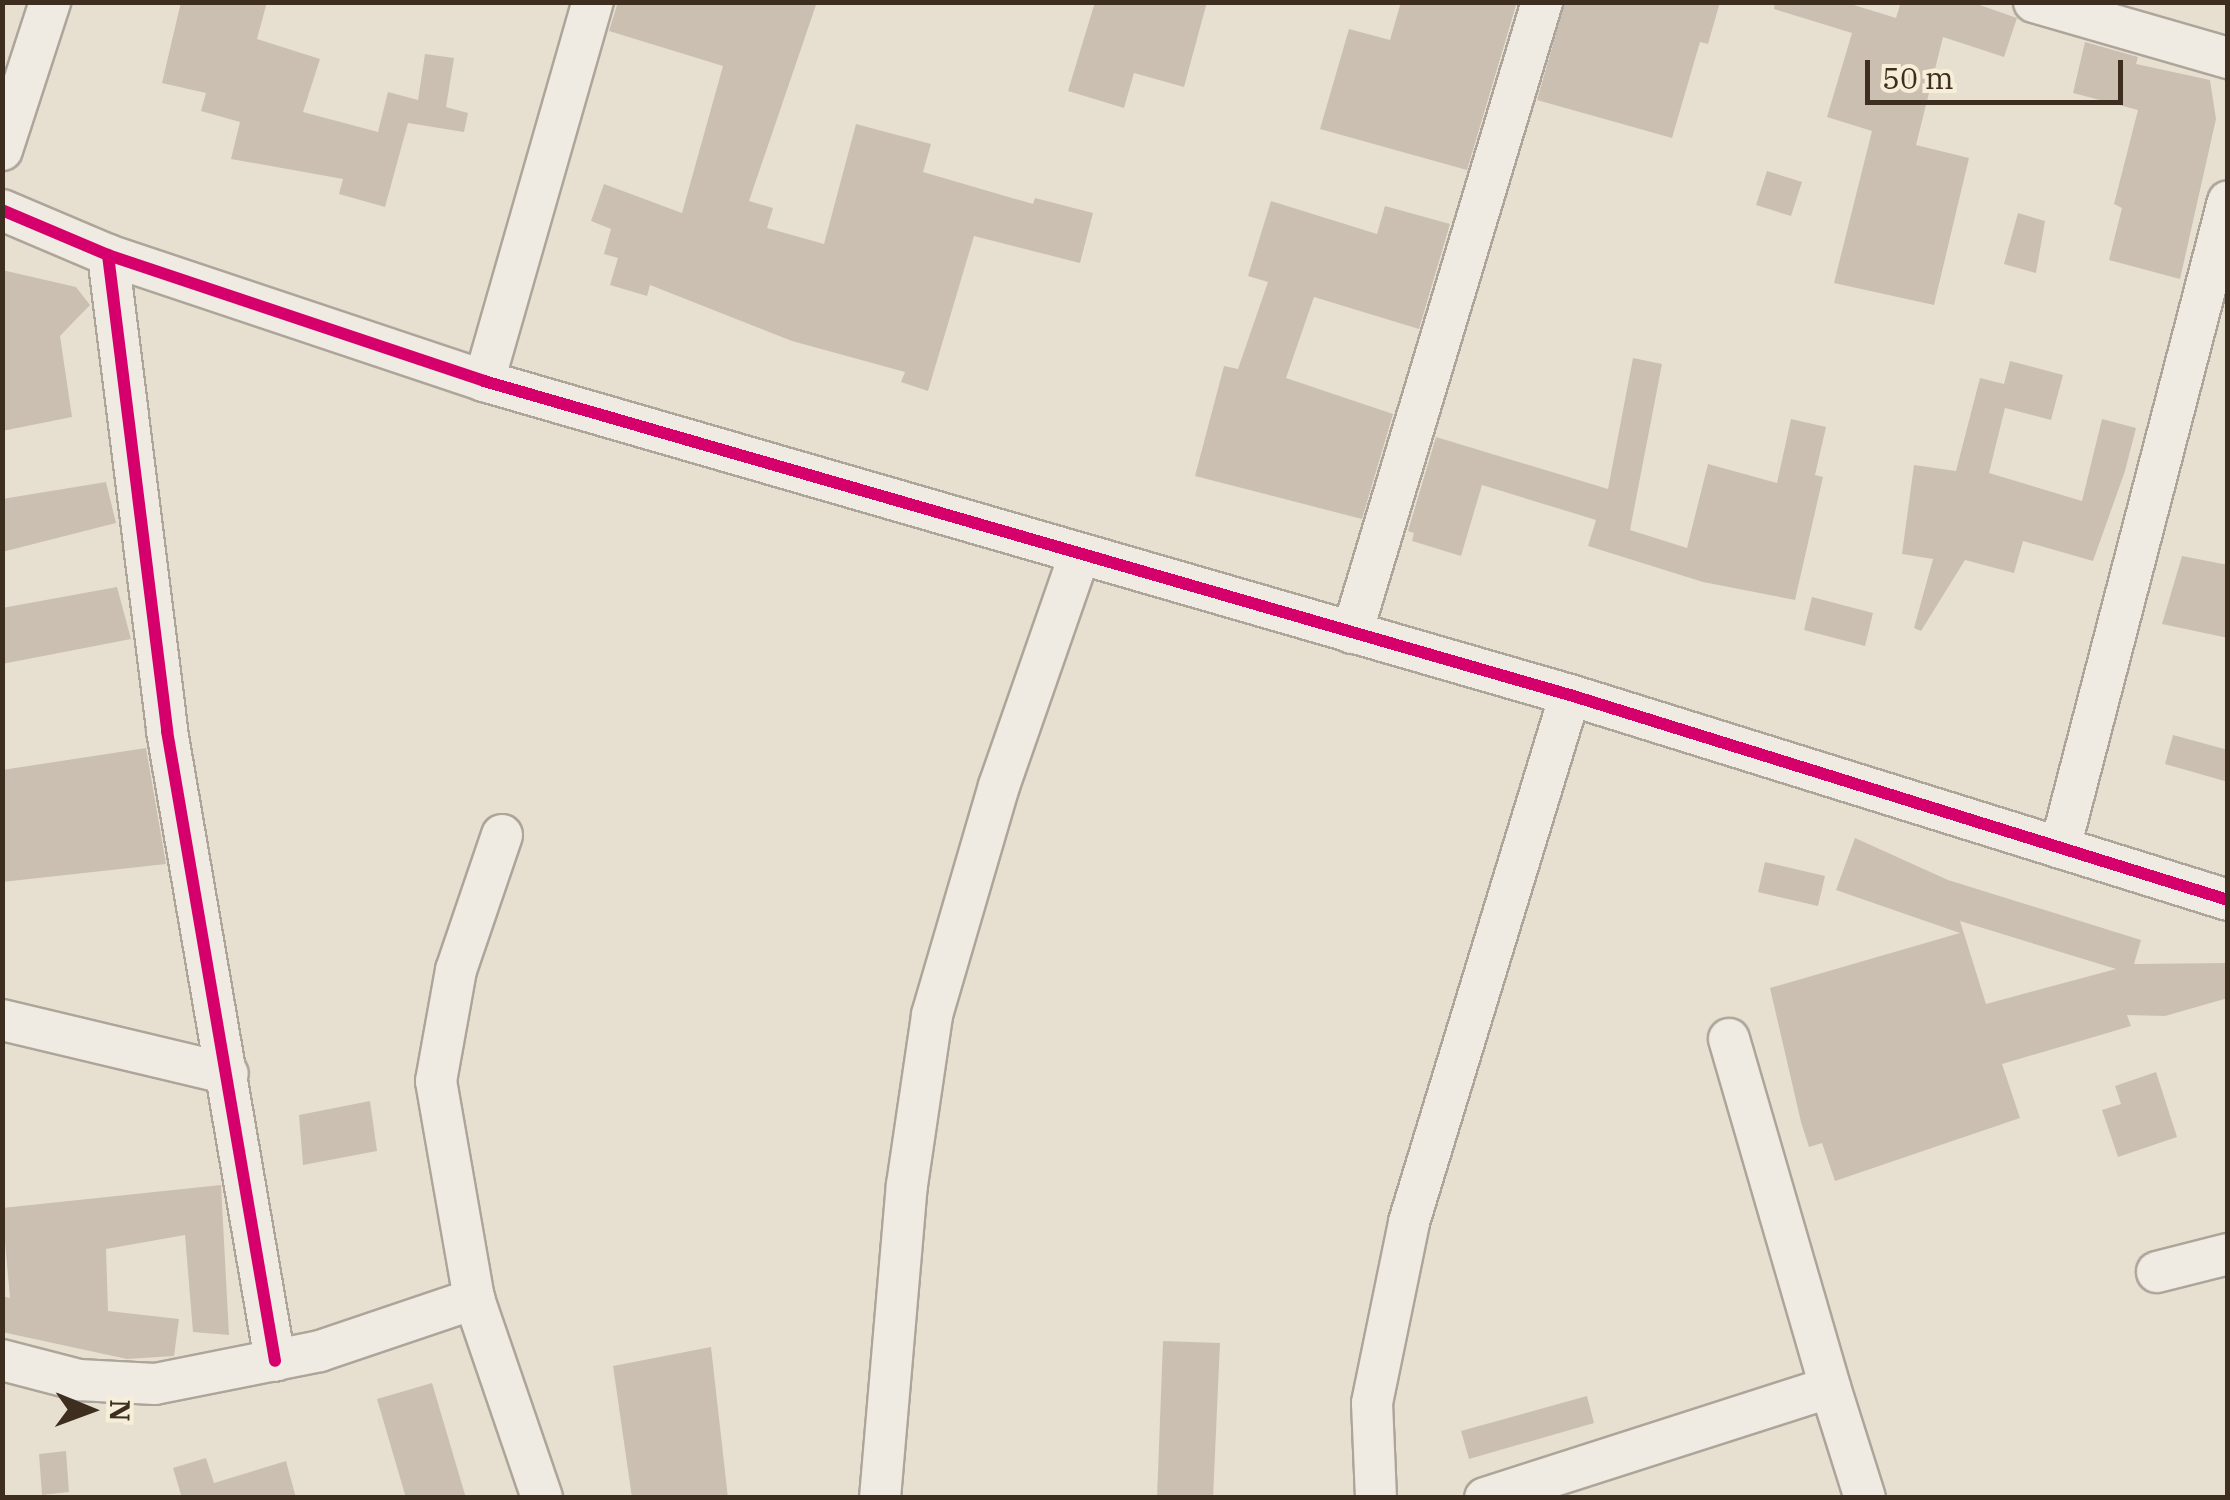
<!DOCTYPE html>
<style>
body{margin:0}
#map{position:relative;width:2230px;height:1500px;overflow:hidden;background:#e7e0d1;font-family:"IBM Plex Serif",serif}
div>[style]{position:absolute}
.building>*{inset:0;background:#cbbfb2}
.roads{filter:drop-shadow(2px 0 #ada599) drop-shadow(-2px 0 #ada599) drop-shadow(0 2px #ada599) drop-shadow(0 -2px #ada599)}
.minor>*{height:40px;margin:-20px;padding:0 20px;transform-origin:20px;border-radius:20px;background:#efebe3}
.cycleway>*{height:12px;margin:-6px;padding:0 6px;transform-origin:6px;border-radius:6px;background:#d6006c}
span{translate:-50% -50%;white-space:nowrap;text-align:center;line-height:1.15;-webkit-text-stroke:9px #f7eed8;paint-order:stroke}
.frame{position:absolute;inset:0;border:5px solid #3d2e20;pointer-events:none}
.north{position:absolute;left:40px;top:1360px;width:100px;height:100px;-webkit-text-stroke:8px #f7eed8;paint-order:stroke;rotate:91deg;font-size:28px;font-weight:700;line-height:40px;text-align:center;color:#3d2e20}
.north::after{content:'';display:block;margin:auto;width:35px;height:45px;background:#3d2e20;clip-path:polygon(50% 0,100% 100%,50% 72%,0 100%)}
.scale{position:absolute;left:1865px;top:60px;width:258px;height:45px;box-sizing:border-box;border:5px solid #3d2e20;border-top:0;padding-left:12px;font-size:30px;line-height:35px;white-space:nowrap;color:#3d2e20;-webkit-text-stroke:8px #f7eed8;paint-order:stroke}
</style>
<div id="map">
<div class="building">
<div style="clip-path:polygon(181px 2px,267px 2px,257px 39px,320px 59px,303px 112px,378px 132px,388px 92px,418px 100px,425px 54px,454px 58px,446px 107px,468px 113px,464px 132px,408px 123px,385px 207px,339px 194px,343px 179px,231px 159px,240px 122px,201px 111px,206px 93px,162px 83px)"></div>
<div style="clip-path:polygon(618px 2px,817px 2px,749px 201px,773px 208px,767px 228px,824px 244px,856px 124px,931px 144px,923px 172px,1033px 204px,1035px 198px,1093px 213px,1080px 263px,974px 236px,928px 391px,901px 382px,905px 372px,792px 341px,650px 285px,647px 296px,610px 285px,618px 258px,604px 254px,611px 229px,591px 221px,604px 184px,682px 213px,723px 66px,609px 31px)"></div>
<div style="clip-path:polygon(1095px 2px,1207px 2px,1184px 87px,1134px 73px,1124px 108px,1068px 91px)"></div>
<div style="clip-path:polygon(1401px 2px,1517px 2px,1467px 170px,1320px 129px,1349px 29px,1390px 40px)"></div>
<div style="clip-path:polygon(1565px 2px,1720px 2px,1708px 44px,1700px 42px,1672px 138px,1537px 100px)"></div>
<div style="clip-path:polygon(1775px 2px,1844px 2px,1896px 18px,1901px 2px,1971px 2px,2017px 18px,2004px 57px,1943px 37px,1916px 145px,1969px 158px,1934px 305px,1834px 283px,1872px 131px,1827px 117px,1852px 33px,1774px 9px)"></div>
<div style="clip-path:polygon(2085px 42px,2138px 57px,2136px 64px,2210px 80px,2216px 119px,2180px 279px,2109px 260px,2122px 208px,2114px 204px,2138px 110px,2073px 93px)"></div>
<div style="clip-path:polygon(1767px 171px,1802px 182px,1791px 216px,1756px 205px)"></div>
<div style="clip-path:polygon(1271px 201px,1377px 234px,1385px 206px,1450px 224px,1419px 329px,1314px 297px,1286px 378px,1393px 414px,1362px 519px,1195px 476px,1224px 366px,1238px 369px,1268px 282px,1248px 276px)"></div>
<div style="clip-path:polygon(2018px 213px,2045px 221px,2036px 273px,2004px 264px)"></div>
<div style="clip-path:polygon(2px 270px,76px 287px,90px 305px,60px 336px,72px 417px,2px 431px)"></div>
<div style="clip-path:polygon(1633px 358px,1662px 364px,1630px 530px,1687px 548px,1708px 464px,1777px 483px,1791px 419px,1826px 427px,1815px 475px,1823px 477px,1795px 600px,1703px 582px,1588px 546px,1596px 520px,1482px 485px,1461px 556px,1412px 541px,1414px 533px,1408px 531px,1436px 437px,1608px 489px)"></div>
<div style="clip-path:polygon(2010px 361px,2063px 375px,2051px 420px,2005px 408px,1989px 473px,2082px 501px,2102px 419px,2136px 428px,2125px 471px,2093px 561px,2023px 541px,2014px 573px,1965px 560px,1921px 631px,1914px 628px,1933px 559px,1902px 554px,1914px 465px,1956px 471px,1980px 378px,2004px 384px)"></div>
<div style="clip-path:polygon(106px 482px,116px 523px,2px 552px,2px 499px)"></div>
<div style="clip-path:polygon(2182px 556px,2228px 565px,2228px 638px,2162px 624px)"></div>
<div style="clip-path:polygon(117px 587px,131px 639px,2px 664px,2px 608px)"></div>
<div style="clip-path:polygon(1812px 597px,1873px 613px,1865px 646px,1804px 630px)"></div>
<div style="clip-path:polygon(2173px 735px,2228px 750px,2228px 782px,2165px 764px)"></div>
<div style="clip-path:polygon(146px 748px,166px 864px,2px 882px,2px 770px)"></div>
<div style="clip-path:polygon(evenodd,1855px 838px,1948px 880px,2141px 940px,2134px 964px,2228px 963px,2228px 998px,2165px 1016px,2127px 1015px,2131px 1026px,2002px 1064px,2020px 1118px,1835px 1181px,1822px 1143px,1809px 1147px,1801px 1122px,1770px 988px,1960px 933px,1836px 890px,1855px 838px,1960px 921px,2116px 969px,1986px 1004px,1960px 921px)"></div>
<div style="clip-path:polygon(1765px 862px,1825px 876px,1818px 906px,1758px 892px)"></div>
<div style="clip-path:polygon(2156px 1072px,2177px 1137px,2118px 1157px,2102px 1110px,2121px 1104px,2115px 1086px)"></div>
<div style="clip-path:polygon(370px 1101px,377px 1151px,303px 1165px,299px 1115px)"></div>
<div style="clip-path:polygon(221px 1185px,229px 1335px,193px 1332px,185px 1235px,106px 1249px,108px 1311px,179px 1319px,174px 1356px,127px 1359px,2px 1332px,2px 1296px,10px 1298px,2px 1208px)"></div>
<div style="clip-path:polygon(1163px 1341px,1220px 1343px,1213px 1498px,1157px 1498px)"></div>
<div style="clip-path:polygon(711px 1347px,728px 1498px,632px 1498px,613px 1366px)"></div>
<div style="clip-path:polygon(432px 1383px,466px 1498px,406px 1498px,377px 1399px)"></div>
<div style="clip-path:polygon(1587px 1396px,1594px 1423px,1469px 1459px,1461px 1431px)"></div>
<div style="clip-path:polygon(66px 1451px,69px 1492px,42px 1495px,39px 1454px)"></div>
<div style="clip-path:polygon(206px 1458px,214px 1483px,286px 1461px,296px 1498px,182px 1498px,173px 1468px)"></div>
</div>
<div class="roads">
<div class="minor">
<div style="left:2034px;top:2px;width:202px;rotate:16.1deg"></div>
<div style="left:2px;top:150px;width:156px;rotate:-72deg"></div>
<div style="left:2px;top:210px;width:115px;rotate:23deg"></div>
<div style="left:108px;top:255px;width:397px;rotate:18.5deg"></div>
<div style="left:484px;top:381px;width:1130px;rotate:16.13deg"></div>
<div style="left:1570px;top:695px;width:689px;rotate:17.3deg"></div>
<div style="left:108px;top:255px;width:480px;rotate:82.9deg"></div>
<div style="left:167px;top:731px;width:639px;rotate:80.27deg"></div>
<div style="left:484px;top:381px;width:394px;rotate:-74deg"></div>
<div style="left:1352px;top:633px;width:659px;rotate:-73.24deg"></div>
<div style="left:502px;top:835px;width:143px;rotate:108.8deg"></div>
<div style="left:456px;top:970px;width:113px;rotate:100.2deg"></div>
<div style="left:436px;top:1081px;width:221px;rotate:80.1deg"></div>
<div style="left:474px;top:1299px;width:210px;rotate:71.1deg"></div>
<div style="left:2060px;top:848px;width:668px;rotate:-75.44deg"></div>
<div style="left:2px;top:1020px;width:232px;rotate:13.4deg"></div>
<div style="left:1729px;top:1039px;width:362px;rotate:73.8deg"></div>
<div style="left:2157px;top:1272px;width:73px;rotate:-14.2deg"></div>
<div style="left:2px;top:1360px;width:80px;rotate:14.6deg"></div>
<div style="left:79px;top:1380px;width:76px;rotate:3deg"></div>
<div style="left:155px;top:1384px;width:168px;rotate:-11.3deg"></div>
<div style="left:320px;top:1351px;width:163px;rotate:-18.7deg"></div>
<div style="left:880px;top:1498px;width:314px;rotate:-85.1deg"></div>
<div style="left:907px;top:1185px;width:172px;rotate:-81.6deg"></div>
<div style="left:932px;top:1015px;width:239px;rotate:-73.7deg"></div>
<div style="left:999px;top:786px;width:244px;rotate:-70.8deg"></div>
<div style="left:1376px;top:1498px;width:95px;rotate:-92.4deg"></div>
<div style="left:1372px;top:1403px;width:185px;rotate:-78.4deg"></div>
<div style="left:1409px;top:1222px;width:551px;rotate:-73.01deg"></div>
<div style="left:1485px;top:1498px;width:362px;rotate:-17.8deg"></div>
<div style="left:1830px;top:1387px;width:116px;rotate:72.5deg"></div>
</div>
</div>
<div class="cycleway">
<div style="left:2px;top:210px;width:115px;rotate:23deg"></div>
<div style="left:108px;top:255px;width:397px;rotate:18.5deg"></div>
<div style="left:484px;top:381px;width:1130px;rotate:16.13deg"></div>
<div style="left:1570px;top:695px;width:689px;rotate:17.3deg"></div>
<div style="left:108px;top:255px;width:480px;rotate:82.9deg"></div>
<div style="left:167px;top:731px;width:639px;rotate:80.27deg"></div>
</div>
<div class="frame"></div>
<div class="north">N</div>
<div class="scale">50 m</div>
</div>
